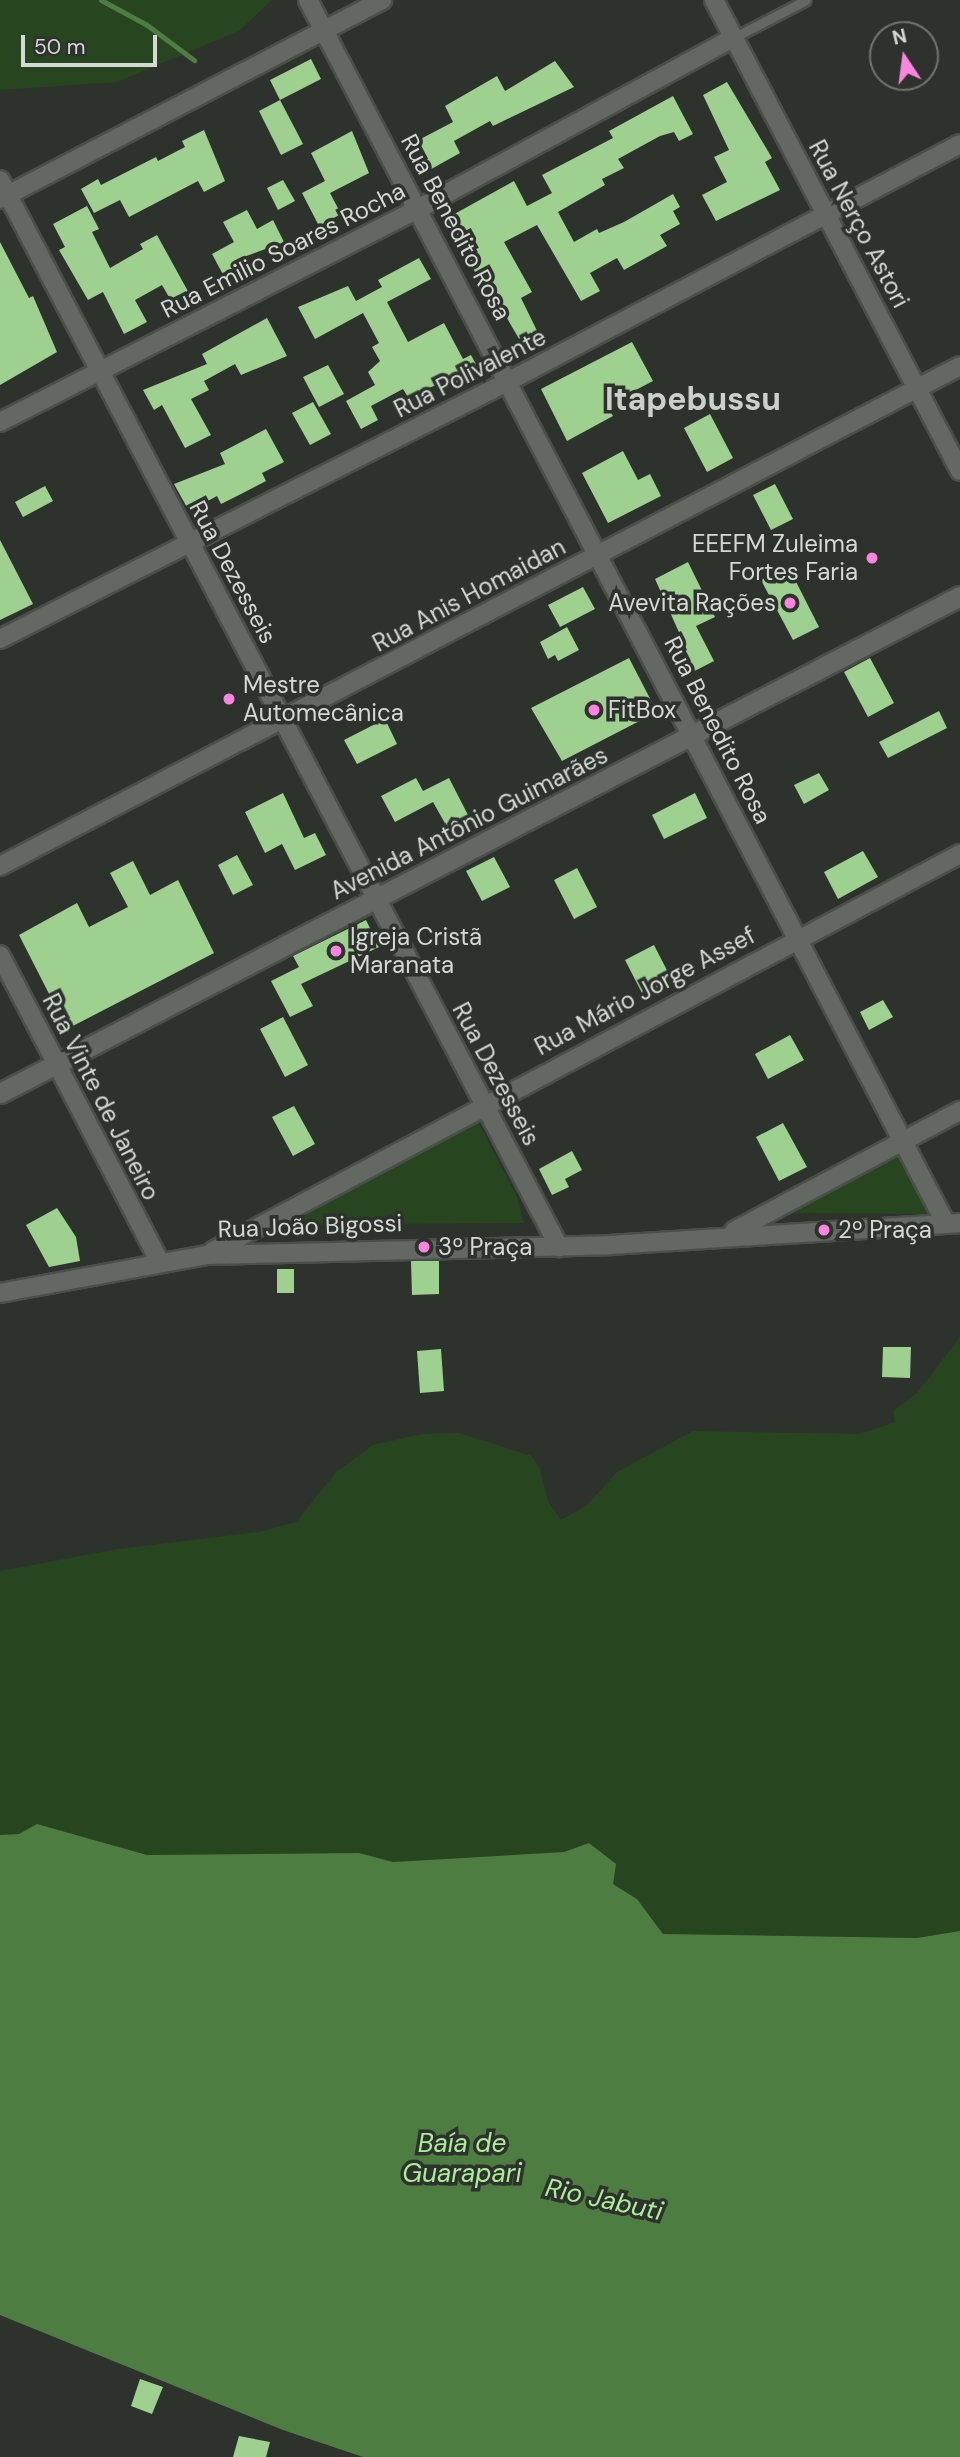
<!DOCTYPE html>
<meta charset="utf-8">
<style>
body{margin:0}
#map{position:relative;width:960px;height:2457px;overflow:hidden;background:#2e322d;font-family:"DM Sans",sans-serif}
div>[style]{position:absolute}
.green>*{inset:0;background:#27451f}
.water>*{inset:0;background:#4e7d41}
.stream>*{height:5px;margin:-2.5px;padding:0 2.5px;transform-origin:2.5px;border-radius:2.5px;background:#4e7d41}
.building>*{inset:0;background:#9ed090}
.roads{filter:drop-shadow(2px 0 #4b4f4b) drop-shadow(-2px 0 #4b4f4b) drop-shadow(0 2px #4b4f4b) drop-shadow(0 -2px #4b4f4b)}
.service>*{height:9px;margin:-4.5px;padding:0 4.5px;transform-origin:4.5px;border-radius:4.5px;background:#636862}
.minor>*{height:18px;margin:-9px;padding:0 9px;transform-origin:9px;border-radius:9px;background:#636862}
.tertiary>*{height:19px;margin:-9.5px;padding:0 9.5px;transform-origin:9.5px;border-radius:9.5px;background:#636862}
.dots>*{width:19px;height:19px;translate:-50% -50%;box-sizing:border-box;border:4px solid #2e322d;border-radius:50%}
span{translate:-50% -50%;white-space:nowrap;text-align:center;line-height:1.15;-webkit-text-stroke:7px #2e322d;paint-order:stroke}
.street-label{font-size:24px;color:#d5d8d5}
.poi-label{font-size:24px;color:#d5d8d5}
.right{translate:-100% -50%;text-align:right}
.left{translate:0 -50%;text-align:left}
.water-label{font-size:26px;color:#abee99;font-style:italic}
.district-label{font-size:32px;color:#cbd1ca;font-weight:700}
.north{position:absolute;left:869px;top:21px;width:70px;height:70px;box-sizing:border-box;background:#2e322d;border:2px solid #717470;border-radius:50%;rotate:347deg;font-size:19px;font-weight:700;line-height:28px;text-align:center;color:#d5d8d5}
.north::after{content:'';display:block;margin:auto;width:24px;height:32px;background:#fe85df;clip-path:polygon(50% 0,100% 100%,50% 72%,0 100%)}
.scale{position:absolute;left:21px;top:35px;width:136px;height:32px;box-sizing:border-box;border:4px solid #d5d8d5;border-top:0;padding-left:9px;font-size:21px;line-height:24px;white-space:nowrap;color:#d5d8d5;-webkit-text-stroke:5px #2e322d;paint-order:stroke}
</style>
<div id="map">
<div class="green">
<div style="clip-path:polygon(0 0,272px 0,239px 31px,117px 82px,0 90px)"></div>
<div style="clip-path:polygon(477px 1120px,516px 1195px,524px 1223px,288px 1225px)"></div>
<div style="clip-path:polygon(900px 1151px,929px 1214px,792px 1213px)"></div>
<div style="clip-path:polygon(960px 1337px,960px 1931px,917px 1938px,663px 1934px,637px 1899px,613px 1883px,589px 1843px,564px 1852px,393px 1862px,359px 1853px,147px 1855px,37px 1825px,19px 1834px,0 1835px,0 1571px,118px 1549px,259px 1532px,296px 1522px,336px 1472px,373px 1445px,422px 1434px,459px 1433px,532px 1456px,540px 1469px,548px 1501px,561px 1520px,587px 1505px,617px 1472px,693px 1431px,859px 1434px,895px 1422px,893px 1411px,917px 1393px)"></div>
</div>
<div class="water">
<div style="clip-path:polygon(37px 1824px,147px 1855px,359px 1853px,393px 1862px,564px 1852px,589px 1843px,616px 1864px,613px 1884px,637px 1899px,663px 1934px,917px 1938px,960px 1931px,960px 2457px,363px 2457px,283px 2430px,0 2315px,0 1835px,19px 1834px)"></div>
</div>
<div class="stream">
<div style="left:101px;top:0;width:52px;rotate:28.5deg"></div>
<div style="left:147px;top:25px;width:59px;rotate:36.7deg"></div>
</div>
<div class="building">
<div style="clip-path:polygon(311px 59px,321px 79px,280px 100px,270px 80px)"></div>
<div style="clip-path:polygon(555px 61px,574px 87px,493px 126px,490px 121px,454px 141px,460px 153px,426px 172px,411px 144px,453px 122px,445px 106px,497px 76px,505px 91px)"></div>
<div style="clip-path:polygon(727px 82px,772px 158px,765px 162px,780px 190px,716px 221px,702px 195px,727px 182px,714px 157px,729px 150px,703px 95px)"></div>
<div style="clip-path:polygon(673px 96px,693px 134px,679px 141px,674px 132px,660px 136px,618px 159px,624px 168px,602px 179px,605px 185px,558px 212px,574px 242px,597px 229px,599px 233px,624px 222px,673px 194px,680px 207px,673px 211px,680px 224px,660px 235px,667px 246px,624px 270px,617px 258px,590px 273px,600px 291px,581px 301px,537px 225px,504px 242px,532px 292px,521px 298px,542px 341px,525px 349px,487px 284px,482px 287px,449px 217px,514px 181px,527px 206px,552px 193px,542px 175px,613px 138px,609px 131px)"></div>
<div style="clip-path:polygon(280px 100px,303px 144px,281px 155px,259px 111px)"></div>
<div style="clip-path:polygon(204px 130px,225px 181px,204px 192px,198px 181px,129px 217px,120px 200px,94px 213px,81px 189px,98px 179px,101px 185px,156px 157px,158px 161px,185px 147px,182px 141px)"></div>
<div style="clip-path:polygon(352px 131px,369px 173px,330px 193px,341px 214px,319px 226px,302px 193px,325px 181px,311px 153px)"></div>
<div style="clip-path:polygon(283px 180px,295px 201px,278px 210px,267px 188px)"></div>
<div style="clip-path:polygon(87px 206px,99px 229px,92px 232px,110px 268px,143px 249px,140px 244px,157px 235px,190px 295px,173px 304px,162px 285px,135px 300px,147px 322px,124px 334px,103px 292px,88px 300px,59px 250px,65px 247px,53px 224px)"></div>
<div style="clip-path:polygon(247px 210px,257px 229px,273px 220px,284px 242px,241px 258px,249px 271px,227px 282px,212px 254px,234px 242px,223px 222px)"></div>
<div style="clip-path:polygon(0 242px,29px 298px,33px 296px,57px 352px,0 385px)"></div>
<div style="clip-path:polygon(419px 258px,431px 279px,387px 302px,408px 342px,444px 323px,463px 359px,471px 355px,483px 377px,456px 391px,450px 379px,408px 397px,403px 389px,371px 406px,378px 420px,361px 429px,346px 401px,375px 385px,368px 372px,380px 361px,372px 347px,379px 343px,363px 313px,315px 339px,298px 307px,348px 286px,356px 301px,382px 287px,378px 280px)"></div>
<div style="clip-path:polygon(267px 318px,287px 356px,241px 375px,235px 364px,204px 381px,209px 390px,191px 399px,211px 435px,185px 448px,162px 405px,154px 410px,143px 390px,207px 364px,202px 354px)"></div>
<div style="clip-path:polygon(632px 342px,653px 381px,607px 405px,613px 416px,567px 441px,541px 389px)"></div>
<div style="clip-path:polygon(328px 365px,344px 394px,319px 407px,303px 377px)"></div>
<div style="clip-path:polygon(313px 402px,331px 434px,310px 445px,292px 413px)"></div>
<div style="clip-path:polygon(710px 414px,733px 458px,707px 472px,684px 428px)"></div>
<div style="clip-path:polygon(266px 429px,284px 462px,262px 473px,266px 481px,241px 494px,221px 504px,217px 496px,189px 511px,174px 484px,225px 464px,220px 453px)"></div>
<div style="clip-path:polygon(623px 451px,638px 480px,650px 474px,661px 496px,608px 523px,582px 473px)"></div>
<div style="clip-path:polygon(775px 484px,793px 519px,771px 530px,753px 495px)"></div>
<div style="clip-path:polygon(45px 486px,53px 501px,23px 517px,15px 502px)"></div>
<div style="clip-path:polygon(0 540px,33px 604px,0 620px)"></div>
<div style="clip-path:polygon(688px 562px,715px 617px,696px 626px,714px 661px,683px 677px,673px 657px,687px 650px,655px 579px)"></div>
<div style="clip-path:polygon(788px 566px,819px 627px,793px 640px,761px 580px)"></div>
<div style="clip-path:polygon(583px 587px,595px 609px,560px 627px,548px 605px)"></div>
<div style="clip-path:polygon(567px 627px,579px 650px,558px 661px,555px 655px,548px 659px,540px 642px)"></div>
<div style="clip-path:polygon(629px 658px,657px 712px,562px 761px,531px 708px)"></div>
<div style="clip-path:polygon(870px 658px,894px 703px,868px 717px,844px 672px)"></div>
<div style="clip-path:polygon(939px 711px,947px 728px,888px 758px,879px 742px)"></div>
<div style="clip-path:polygon(385px 719px,397px 744px,357px 764px,344px 740px)"></div>
<div style="clip-path:polygon(819px 773px,829px 790px,804px 804px,794px 785px)"></div>
<div style="clip-path:polygon(416px 778px,423px 791px,449px 778px,468px 815px,447px 827px,433px 802px,395px 822px,381px 796px)"></div>
<div style="clip-path:polygon(283px 793px,304px 838px,315px 833px,326px 855px,295px 870px,282px 844px,265px 853px,245px 812px)"></div>
<div style="clip-path:polygon(695px 793px,707px 818px,664px 839px,652px 815px)"></div>
<div style="clip-path:polygon(863px 851px,878px 877px,838px 899px,824px 872px)"></div>
<div style="clip-path:polygon(237px 855px,253px 885px,233px 895px,218px 865px)"></div>
<div style="clip-path:polygon(494px 857px,510px 887px,482px 901px,466px 871px)"></div>
<div style="clip-path:polygon(133px 861px,150px 895px,178px 880px,214px 953px,67px 1029px,19px 935px,77px 903px,89px 927px,128px 907px,110px 873px)"></div>
<div style="clip-path:polygon(577px 868px,597px 907px,574px 919px,554px 880px)"></div>
<div style="clip-path:polygon(366px 920px,379px 947px,301px 984px,313px 1006px,290px 1017px,271px 981px,299px 967px,293px 956px)"></div>
<div style="clip-path:polygon(654px 945px,673px 982px,644px 997px,625px 960px)"></div>
<div style="clip-path:polygon(883px 1000px,893px 1017px,869px 1030px,860px 1012px)"></div>
<div style="clip-path:polygon(283px 1017px,308px 1065px,285px 1077px,260px 1029px)"></div>
<div style="clip-path:polygon(790px 1035px,804px 1060px,768px 1079px,755px 1054px)"></div>
<div style="clip-path:polygon(294px 1106px,315px 1144px,293px 1156px,272px 1117px)"></div>
<div style="clip-path:polygon(783px 1123px,807px 1167px,779px 1181px,756px 1137px)"></div>
<div style="clip-path:polygon(572px 1151px,582px 1170px,565px 1179px,569px 1187px,552px 1195px,539px 1169px)"></div>
<div style="clip-path:polygon(57px 1208px,76px 1237px,80px 1261px,49px 1267px,26px 1225px)"></div>
<div style="clip-path:polygon(411px 1261px,439px 1261px,439px 1294px,412px 1295px)"></div>
<div style="clip-path:polygon(277px 1269px,294px 1269px,294px 1293px,277px 1293px)"></div>
<div style="clip-path:polygon(883px 1347px,911px 1347px,910px 1378px,882px 1377px)"></div>
<div style="clip-path:polygon(441px 1349px,444px 1391px,420px 1393px,417px 1351px)"></div>
<div style="clip-path:polygon(140px 2379px,163px 2387px,152px 2414px,131px 2406px)"></div>
<div style="clip-path:polygon(239px 2436px,270px 2442px,266px 2457px,233px 2457px)"></div>
</div>
<div class="roads">
<div class="service">
<div style="left:733px;top:38px;width:82px;rotate:-27.5deg"></div>
</div>
<div class="minor">
<div style="left:308px;top:0;width:1380px;rotate:62.47deg"></div>
<div style="left:714px;top:0;width:531px;rotate:62.42deg"></div>
<div style="left:0;top:180px;width:1205px;rotate:62.35deg"></div>
<div style="left:0;top:199px;width:431px;rotate:-27.5deg"></div>
<div style="left:0;top:422px;width:469px;rotate:-27deg"></div>
<div style="left:418px;top:209px;width:358px;rotate:-28.5deg"></div>
<div style="left:0;top:639px;width:571px;rotate:-26.88deg"></div>
<div style="left:509px;top:381px;width:509px;rotate:-27.72deg"></div>
<div style="left:0;top:866px;width:1082px;rotate:-27.51deg"></div>
<div style="left:0;top:955px;width:345px;rotate:62.5deg"></div>
<div style="left:734px;top:1231px;width:256px;rotate:-28deg"></div>
<div style="left:213px;top:1251px;width:846px;rotate:-27.99deg"></div>
<div style="left:0;top:1293px;width:210px;rotate:-10.4deg"></div>
<div style="left:207px;top:1255px;width:403px;rotate:-1.4deg"></div>
<div style="left:610px;top:1245px;width:351px;rotate:-3.6deg"></div>
</div>
<div class="tertiary">
<div style="left:0;top:1093px;width:1081px;rotate:-27.37deg"></div>
</div>
</div>
<div class="dots">
<div style="left:872px;top:558px;background:#fe85df"></div>
<div style="left:790px;top:603px;background:#fe85df"></div>
<div style="left:229px;top:699px;background:#fe85df"></div>
<div style="left:594px;top:710px;background:#fe85df"></div>
<div style="left:336px;top:951px;background:#fe85df"></div>
<div style="left:824px;top:1230px;background:#fe85df"></div>
<div style="left:424px;top:1247px;background:#fe85df"></div>
</div>
<div class="street-label">
<span style="left:859px;top:224px;rotate:62deg">Rua Nerço Astori</span>
<span style="left:456px;top:227px;rotate:62deg">Rua Benedito Rosa</span>
<span style="left:283px;top:250px;rotate:-27deg">Rua Emilio Soares Rocha</span>
<span style="left:470px;top:373px;rotate:-27deg">Rua Polivalente</span>
<span style="left:233px;top:572px;rotate:62deg">Rua Dezesseis</span>
<span style="left:469px;top:595px;rotate:-28deg">Rua Anis Homaidan</span>
<span style="left:718px;top:730px;rotate:63deg">Rua Benedito Rosa</span>
<span style="left:469px;top:823px;rotate:-27deg">Avenida Antônio Guimarães</span>
<span style="left:645px;top:991px;rotate:-28deg">Rua Mário Jorge Assef</span>
<span style="left:496px;top:1074px;rotate:62deg">Rua Dezesseis</span>
<span style="left:101px;top:1097px;rotate:63deg">Rua Vinte de Janeiro</span>
<span style="left:310px;top:1226px;rotate:-2deg">Rua João Bigossi</span>
</div>
<div class="poi-label">
<span class="right" style="left:858px;top:558px">EEEFM Zuleima<br>Fortes Faria</span>
<span class="right" style="left:776px;top:603px">Avevita Rações</span>
<span class="left" style="left:243px;top:699px">Mestre<br>Automecânica</span>
<span class="left" style="left:608px;top:710px">FitBox</span>
<span class="left" style="left:350px;top:951px">Igreja Cristã<br>Maranata</span>
<span class="left" style="left:838px;top:1230px">2º Praça</span>
<span class="left" style="left:438px;top:1247px">3º Praça</span>
</div>
<div class="water-label">
<span style="left:462px;top:2159px">Baía de<br>Guarapari</span>
<span style="left:604px;top:2200px;rotate:12deg">Rio Jabuti</span>
</div>
<div class="district-label">
<span style="left:693px;top:399px">Itapebussu</span>
</div>
<div class="north">N</div>
<div class="scale">50 m</div>
</div>
